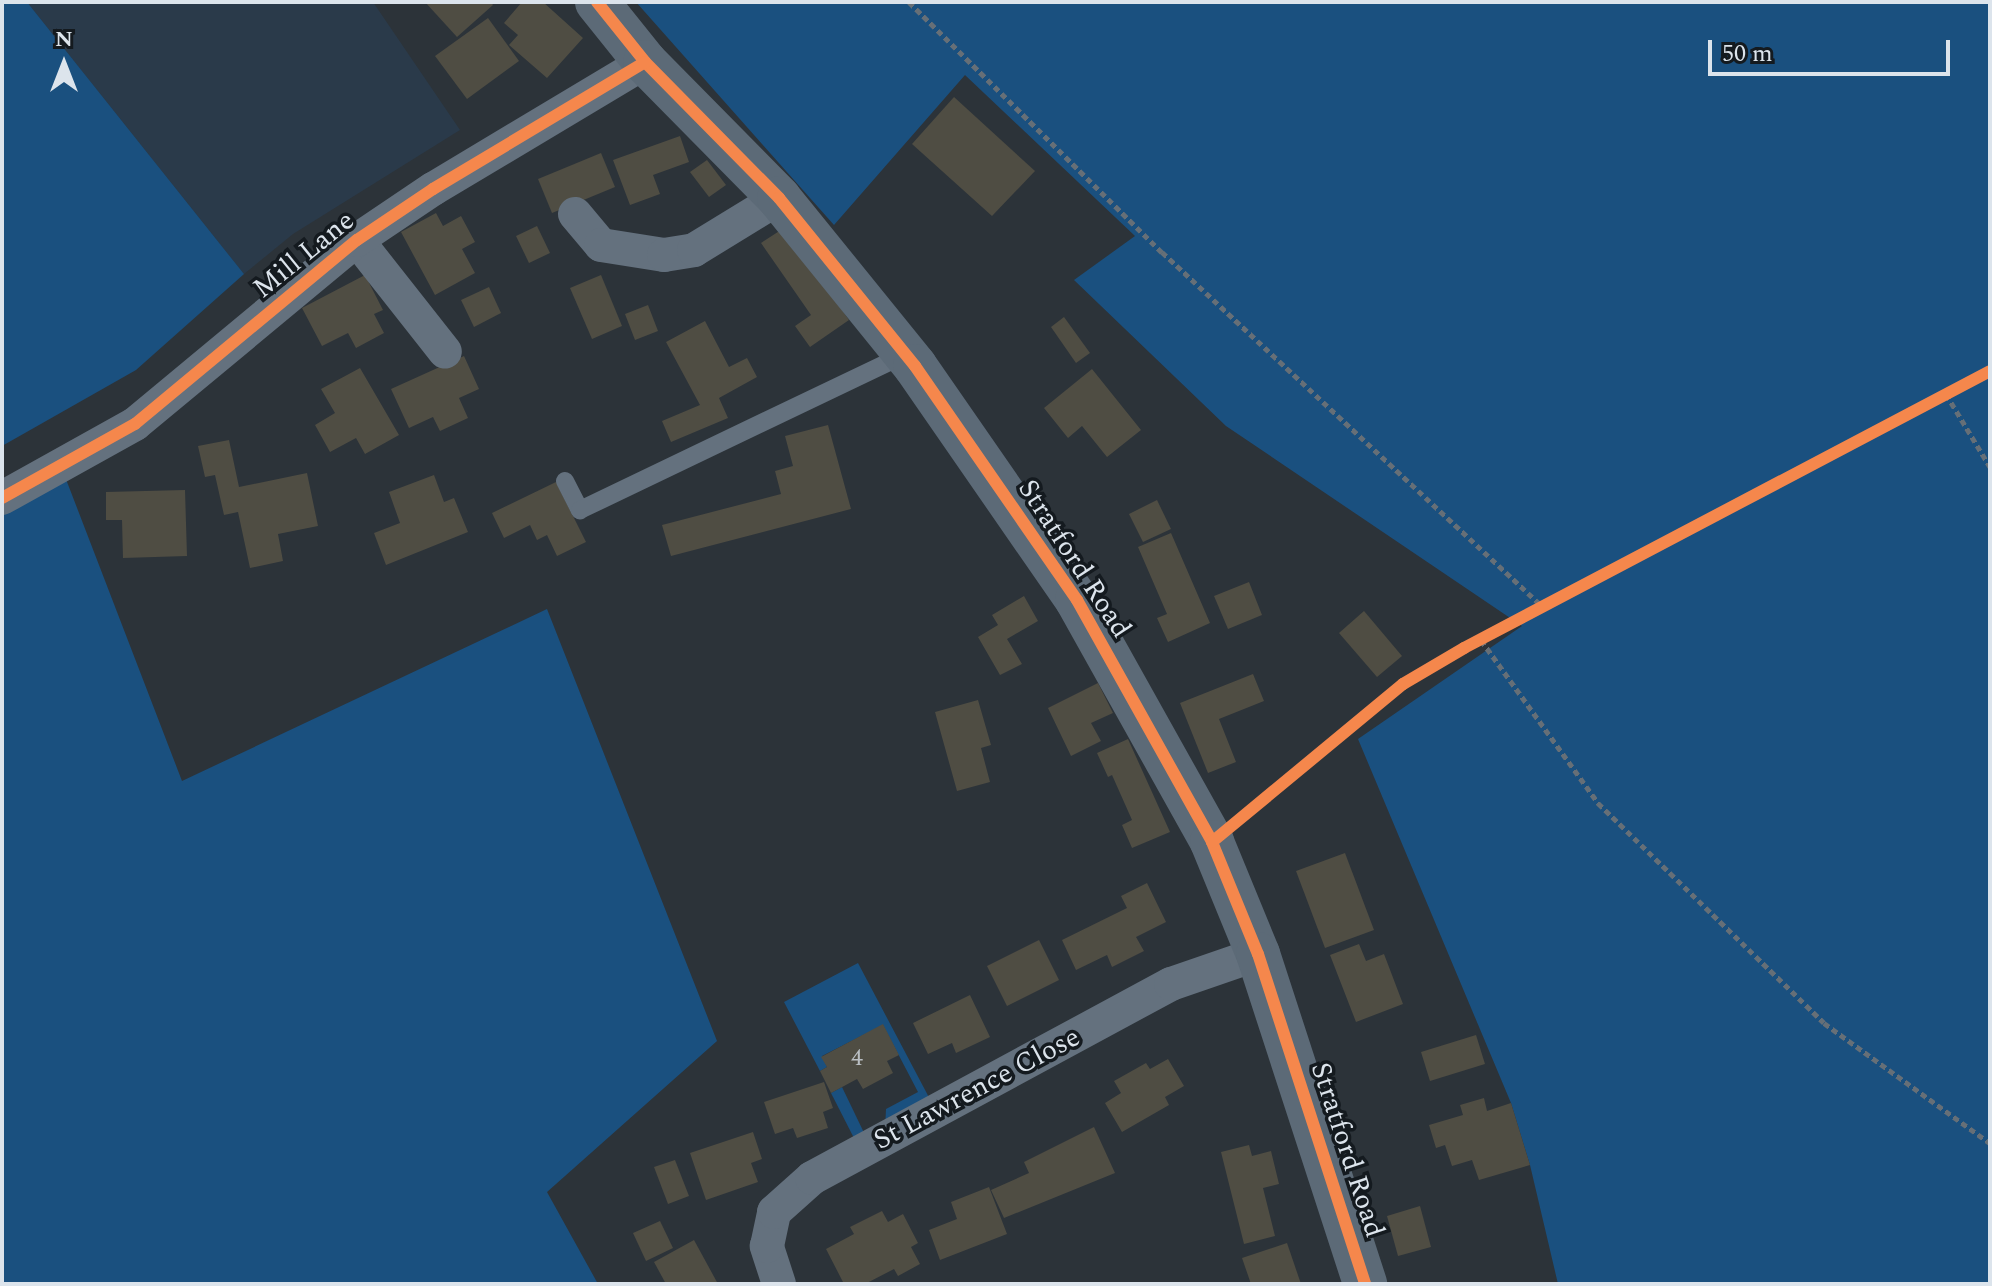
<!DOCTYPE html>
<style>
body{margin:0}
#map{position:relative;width:1992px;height:1286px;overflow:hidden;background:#2c3339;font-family:Spectral,serif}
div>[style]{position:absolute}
.built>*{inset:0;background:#2a3a4a}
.green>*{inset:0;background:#1a507f}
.building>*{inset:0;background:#4f4d43}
.path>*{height:5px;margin-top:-2.5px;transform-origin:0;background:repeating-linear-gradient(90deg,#666f77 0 6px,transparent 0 10px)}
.lane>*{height:18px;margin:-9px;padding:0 9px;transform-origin:9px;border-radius:9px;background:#64717e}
.street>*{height:34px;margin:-17px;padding:0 17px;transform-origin:17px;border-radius:17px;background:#64717e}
.secondary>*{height:44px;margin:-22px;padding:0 22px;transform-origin:22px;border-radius:22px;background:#5c6a77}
.cycleway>*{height:12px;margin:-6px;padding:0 6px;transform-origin:6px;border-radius:6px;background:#f5874c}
span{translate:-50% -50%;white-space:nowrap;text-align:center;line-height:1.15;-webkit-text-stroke:7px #141a1f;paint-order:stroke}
.number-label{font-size:24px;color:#b9bec2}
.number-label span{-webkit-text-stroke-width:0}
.street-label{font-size:28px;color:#dce4ec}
.frame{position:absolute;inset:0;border:4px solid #dce4ec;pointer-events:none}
.north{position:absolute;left:24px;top:24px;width:80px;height:80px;-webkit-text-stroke:6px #141a1f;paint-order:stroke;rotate:0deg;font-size:22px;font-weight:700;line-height:32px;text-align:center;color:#dce4ec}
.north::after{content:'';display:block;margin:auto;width:28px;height:36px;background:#dce4ec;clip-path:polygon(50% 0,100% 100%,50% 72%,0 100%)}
.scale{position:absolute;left:1708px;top:40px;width:242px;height:36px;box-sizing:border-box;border:4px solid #dce4ec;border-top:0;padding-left:10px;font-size:24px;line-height:28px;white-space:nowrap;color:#dce4ec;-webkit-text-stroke:6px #141a1f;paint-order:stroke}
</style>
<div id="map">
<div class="built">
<div style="clip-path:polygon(27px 2px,373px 2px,460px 130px,293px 234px,244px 274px)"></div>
</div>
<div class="green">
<div style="clip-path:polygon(2px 2px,27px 2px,244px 274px,136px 370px,2px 446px)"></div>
<div style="clip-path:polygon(636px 2px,1990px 2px,1990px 1284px,1558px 1284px,1530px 1165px,1511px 1103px,1358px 739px,1522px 626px,1226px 426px,1074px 280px,1135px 236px,965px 75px,834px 225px)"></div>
<div style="clip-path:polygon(64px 474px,182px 781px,547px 609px,717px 1041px,547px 1192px,598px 1284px,2px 1284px,2px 511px)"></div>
<div style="clip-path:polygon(858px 963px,933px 1105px,885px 1129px,886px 1109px,918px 1092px,883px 1025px,822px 1056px,827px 1067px,820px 1071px,784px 1002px)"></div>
<div style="clip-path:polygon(842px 1087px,867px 1139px,857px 1144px,831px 1093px)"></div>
</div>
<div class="building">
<div style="clip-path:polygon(425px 2px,491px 2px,493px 5px,457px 37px)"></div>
<div style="clip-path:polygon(522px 2px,543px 2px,583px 38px,547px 78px,509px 45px,518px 35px,504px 23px)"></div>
<div style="clip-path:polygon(488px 18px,519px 61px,467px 99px,435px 56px)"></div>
<div style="clip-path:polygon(954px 97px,1035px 171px,992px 216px,912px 144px)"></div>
<div style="clip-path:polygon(680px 136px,689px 162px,653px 175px,660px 194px,630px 205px,613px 160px)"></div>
<div style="clip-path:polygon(601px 153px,615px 187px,552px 213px,538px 179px)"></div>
<div style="clip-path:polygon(707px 160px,726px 185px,709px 197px,690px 172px)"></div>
<div style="clip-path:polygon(436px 213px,443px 226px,461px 216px,475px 242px,462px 249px,475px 273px,435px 295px,401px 232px)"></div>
<div style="clip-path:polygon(537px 226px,550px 253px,529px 263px,516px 236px)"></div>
<div style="clip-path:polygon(784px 228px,849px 320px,810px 347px,795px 326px,811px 315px,761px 243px)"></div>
<div style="clip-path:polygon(365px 275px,383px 310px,374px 314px,384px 333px,356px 348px,348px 333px,322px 346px,302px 308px)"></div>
<div style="clip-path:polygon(601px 275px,622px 326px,592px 339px,570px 288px)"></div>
<div style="clip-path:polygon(489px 287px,501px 313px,474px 327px,461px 300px)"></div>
<div style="clip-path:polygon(648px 305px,658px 331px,635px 340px,625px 314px)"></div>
<div style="clip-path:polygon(1064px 317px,1090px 353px,1076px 363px,1051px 327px)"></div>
<div style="clip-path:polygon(705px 321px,729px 367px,747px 358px,757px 377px,719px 398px,728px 418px,671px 442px,662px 421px,700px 405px,666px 342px)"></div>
<div style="clip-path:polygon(464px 356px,479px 389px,459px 398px,468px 418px,440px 431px,433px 417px,409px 428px,391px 389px)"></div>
<div style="clip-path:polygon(360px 368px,399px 435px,365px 454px,356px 438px,330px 452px,315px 425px,335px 413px,321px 389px)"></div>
<div style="clip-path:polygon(1092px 369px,1141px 430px,1107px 457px,1082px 426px,1068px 438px,1044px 408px)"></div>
<div style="clip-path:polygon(828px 425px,851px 509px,671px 556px,662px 525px,781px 494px,775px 471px,793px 466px,785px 436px)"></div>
<div style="clip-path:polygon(229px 440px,239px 487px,307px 473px,318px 526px,278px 534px,283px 561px,250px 568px,238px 512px,224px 515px,215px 475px,205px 477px,198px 446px)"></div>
<div style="clip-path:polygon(434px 475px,444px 502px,454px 498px,468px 532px,386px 565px,374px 533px,400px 523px,389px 492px)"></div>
<div style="clip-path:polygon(556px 482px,586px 542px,557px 556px,547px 535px,537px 540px,530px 525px,504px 538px,492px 513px)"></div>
<div style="clip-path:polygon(185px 490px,187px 556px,123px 558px,122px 520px,106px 520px,106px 492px)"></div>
<div style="clip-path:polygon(1157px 500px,1171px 529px,1143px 542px,1129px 514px)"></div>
<div style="clip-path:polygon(1171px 533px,1210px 623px,1168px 642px,1157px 618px,1167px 614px,1138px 547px)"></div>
<div style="clip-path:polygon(1249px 582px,1262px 615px,1228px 629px,1214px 596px)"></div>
<div style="clip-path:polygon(1024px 596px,1038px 621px,1007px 639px,1022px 664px,1000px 675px,978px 637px,998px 625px,992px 615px)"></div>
<div style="clip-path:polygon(1364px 611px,1402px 656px,1377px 677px,1339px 633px)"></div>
<div style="clip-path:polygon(1253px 674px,1264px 701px,1219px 719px,1236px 762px,1208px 773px,1180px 703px)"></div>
<div style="clip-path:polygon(1098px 683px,1113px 713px,1091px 723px,1101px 741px,1071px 756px,1048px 708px)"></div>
<div style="clip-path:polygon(978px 700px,991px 745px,981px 748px,990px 782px,957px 791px,935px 712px)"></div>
<div style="clip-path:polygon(1128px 739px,1170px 832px,1132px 848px,1122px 825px,1132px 820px,1112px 775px,1108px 777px,1097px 753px)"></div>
<div style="clip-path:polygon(1345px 853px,1374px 930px,1325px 948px,1296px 871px)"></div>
<div style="clip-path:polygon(1147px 883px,1166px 922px,1136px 937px,1144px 951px,1112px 967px,1107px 955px,1076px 970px,1062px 940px,1127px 908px,1121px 896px)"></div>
<div style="clip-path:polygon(1039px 940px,1059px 980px,1007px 1006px,987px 966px)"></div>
<div style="clip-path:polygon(1359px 944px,1366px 961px,1384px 954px,1403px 1004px,1356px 1022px,1330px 955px)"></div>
<div style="clip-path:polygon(970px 995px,990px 1037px,956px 1053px,952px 1043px,928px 1054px,913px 1023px)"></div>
<div style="clip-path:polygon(883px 1024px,899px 1055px,887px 1061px,893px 1073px,863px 1089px,857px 1079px,831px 1093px,820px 1071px,827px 1067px,821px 1057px)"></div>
<div style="clip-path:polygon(1476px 1035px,1485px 1064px,1430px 1081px,1421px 1052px)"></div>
<div style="clip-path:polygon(1168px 1059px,1184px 1086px,1165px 1097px,1169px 1105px,1122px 1132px,1105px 1103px,1121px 1093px,1114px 1081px,1146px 1063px,1150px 1069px)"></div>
<div style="clip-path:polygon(824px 1082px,833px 1108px,823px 1112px,828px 1128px,797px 1138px,793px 1128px,775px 1134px,764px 1102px)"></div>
<div style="clip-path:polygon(1484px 1098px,1487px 1111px,1511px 1103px,1530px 1165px,1479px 1180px,1472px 1160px,1452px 1166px,1445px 1145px,1436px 1148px,1429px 1125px,1463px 1115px,1460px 1105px)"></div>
<div style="clip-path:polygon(1094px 1127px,1115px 1173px,1004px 1218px,991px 1190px,1029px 1173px,1024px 1162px)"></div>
<div style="clip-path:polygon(753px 1132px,762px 1159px,751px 1163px,758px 1182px,706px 1200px,690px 1153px)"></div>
<div style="clip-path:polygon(1249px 1145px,1252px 1156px,1271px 1151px,1279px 1184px,1263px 1188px,1275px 1236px,1244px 1244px,1221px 1152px)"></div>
<div style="clip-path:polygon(675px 1160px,689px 1196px,668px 1204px,654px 1167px)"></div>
<div style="clip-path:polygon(989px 1187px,1007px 1234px,940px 1260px,929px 1230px,957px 1219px,951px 1202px)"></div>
<div style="clip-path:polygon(1420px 1206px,1431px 1247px,1398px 1256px,1387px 1216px)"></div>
<div style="clip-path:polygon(882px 1211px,888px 1222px,903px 1214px,918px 1243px,911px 1247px,920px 1264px,898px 1276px,894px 1269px,865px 1284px,844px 1284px,826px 1249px,854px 1234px,850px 1227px)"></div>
<div style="clip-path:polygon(660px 1221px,673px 1248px,646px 1261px,633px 1233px)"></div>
<div style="clip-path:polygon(694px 1240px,718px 1284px,666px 1284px,654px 1262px)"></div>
<div style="clip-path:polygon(1287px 1243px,1301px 1284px,1251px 1284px,1242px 1258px)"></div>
</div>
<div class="path">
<div style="left:909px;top:2px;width:356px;rotate:44.7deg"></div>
<div style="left:1162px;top:252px;width:522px;rotate:42.98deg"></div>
<div style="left:1946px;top:394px;width:85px;rotate:58.9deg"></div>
<div style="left:1481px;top:640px;width:201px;rotate:54.3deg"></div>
<div style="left:1598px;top:803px;width:315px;rotate:44.2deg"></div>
<div style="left:1824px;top:1023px;width:205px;rotate:35.9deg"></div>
</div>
<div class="lane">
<div style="left:565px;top:481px;width:33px;rotate:63deg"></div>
<div style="left:580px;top:510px;width:361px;rotate:-25.6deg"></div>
</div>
<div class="street">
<div style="left:575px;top:214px;width:40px;rotate:50deg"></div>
<div style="left:601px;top:245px;width:64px;rotate:9deg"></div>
<div style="left:664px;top:255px;width:30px;rotate:-9deg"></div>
<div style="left:694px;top:250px;width:100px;rotate:-31.5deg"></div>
<div style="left:357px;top:240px;width:142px;rotate:51.8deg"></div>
<div style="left:2px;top:498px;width:152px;rotate:-29.1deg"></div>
<div style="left:135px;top:424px;width:288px;rotate:-39.7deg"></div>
<div style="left:357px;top:240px;width:92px;rotate:-33.9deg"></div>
<div style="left:433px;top:189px;width:247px;rotate:-30.9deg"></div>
<div style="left:779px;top:1284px;width:40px;rotate:-108deg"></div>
<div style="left:767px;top:1246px;width:35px;rotate:-78deg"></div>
<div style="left:774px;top:1212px;width:51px;rotate:-41.8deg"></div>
<div style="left:812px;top:1178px;width:408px;rotate:-28.4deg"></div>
<div style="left:1171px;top:984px;width:92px;rotate:-19deg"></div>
</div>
<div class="secondary">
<div style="left:597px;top:2px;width:77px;rotate:51.3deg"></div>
<div style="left:645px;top:62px;width:191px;rotate:45.4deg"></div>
<div style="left:779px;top:198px;width:216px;rotate:51deg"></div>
<div style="left:915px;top:366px;width:285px;rotate:55.3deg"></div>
<div style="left:1077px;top:600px;width:277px;rotate:60.8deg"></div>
<div style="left:1212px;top:842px;width:121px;rotate:67.7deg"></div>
<div style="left:1258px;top:954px;width:347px;rotate:72deg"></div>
</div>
<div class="cycleway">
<div style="left:597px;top:2px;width:77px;rotate:51.3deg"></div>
<div style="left:645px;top:62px;width:191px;rotate:45.4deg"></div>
<div style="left:779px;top:198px;width:216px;rotate:51deg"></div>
<div style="left:915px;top:366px;width:285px;rotate:55.3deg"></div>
<div style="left:1077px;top:600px;width:277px;rotate:60.8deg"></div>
<div style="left:1212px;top:842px;width:121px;rotate:67.7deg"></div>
<div style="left:1258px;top:954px;width:347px;rotate:72deg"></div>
<div style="left:2px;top:498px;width:152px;rotate:-29.1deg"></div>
<div style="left:135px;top:424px;width:288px;rotate:-39.7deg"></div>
<div style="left:357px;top:240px;width:92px;rotate:-33.9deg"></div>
<div style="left:433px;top:189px;width:247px;rotate:-30.9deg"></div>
<div style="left:1212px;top:842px;width:248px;rotate:-39.6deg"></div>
<div style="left:1403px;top:684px;width:71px;rotate:-30.5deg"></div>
<div style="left:1464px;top:648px;width:594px;rotate:-27.77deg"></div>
</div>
<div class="number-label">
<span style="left:857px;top:1059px">4</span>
</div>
<div class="street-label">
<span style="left:304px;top:255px;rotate:-39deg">Mill Lane</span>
<span style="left:1074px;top:559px;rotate:57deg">Stratford Road</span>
<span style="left:977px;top:1089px;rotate:-28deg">St Lawrence Close</span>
<span style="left:1347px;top:1150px;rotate:72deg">Stratford Road</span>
</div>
<div class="frame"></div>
<div class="north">N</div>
<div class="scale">50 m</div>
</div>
